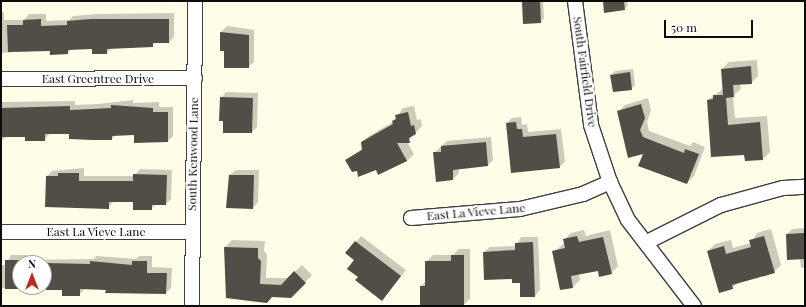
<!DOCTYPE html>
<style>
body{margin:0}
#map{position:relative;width:806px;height:307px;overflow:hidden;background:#fffde8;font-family:"Playfair Display",serif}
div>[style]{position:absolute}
.shadow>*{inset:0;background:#0003}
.building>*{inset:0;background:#534d47}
.roads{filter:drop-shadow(1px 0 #3e3e3e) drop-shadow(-1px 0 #3e3e3e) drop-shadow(0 1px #3e3e3e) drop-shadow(0 -1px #3e3e3e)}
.minor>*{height:14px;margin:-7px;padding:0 7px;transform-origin:7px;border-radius:7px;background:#fff}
span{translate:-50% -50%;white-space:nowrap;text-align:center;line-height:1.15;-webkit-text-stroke:4px #fff;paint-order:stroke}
.street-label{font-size:12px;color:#0b0b0b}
.frame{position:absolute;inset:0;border:2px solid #0b0b0b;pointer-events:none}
.north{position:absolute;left:12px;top:255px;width:40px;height:40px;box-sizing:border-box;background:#fff;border:1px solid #9d9d9d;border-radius:50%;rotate:0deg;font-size:11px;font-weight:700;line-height:16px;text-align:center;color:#0b0b0b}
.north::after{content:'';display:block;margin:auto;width:14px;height:18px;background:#bd2b20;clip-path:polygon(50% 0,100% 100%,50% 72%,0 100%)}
.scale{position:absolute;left:664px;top:20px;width:89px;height:18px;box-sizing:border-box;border:2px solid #0b0b0b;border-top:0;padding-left:5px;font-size:12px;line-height:14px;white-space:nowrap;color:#0b0b0b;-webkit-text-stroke:3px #fff;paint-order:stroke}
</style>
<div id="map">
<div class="shadow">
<div style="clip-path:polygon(543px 1px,544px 18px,540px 22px,523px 2px)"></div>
<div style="clip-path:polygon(604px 1px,627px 1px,628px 6px,624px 9px)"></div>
<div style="clip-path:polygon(1px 12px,4px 12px,4px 20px,24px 20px,29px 14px,46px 14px,46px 21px,69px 20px,73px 16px,97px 14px,174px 13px,174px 37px,169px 42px,156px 42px,152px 46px,112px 48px,106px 53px,93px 48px,72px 49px,67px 53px,51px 50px,1px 53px)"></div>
<div style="clip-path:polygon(227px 26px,254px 30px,254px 62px,248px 67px,225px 50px,221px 50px,221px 32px)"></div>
<div style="clip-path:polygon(757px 60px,758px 76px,751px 83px,740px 84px,741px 89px,733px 96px,735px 118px,767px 116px,770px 152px,763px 159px,745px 153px,708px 100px,723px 89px,722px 69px,729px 62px)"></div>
<div style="clip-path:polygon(633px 69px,635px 85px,631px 89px,611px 75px,615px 71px)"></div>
<div style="clip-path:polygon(226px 92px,258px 93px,257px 127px,252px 132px,221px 98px)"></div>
<div style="clip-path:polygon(648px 98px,651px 110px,647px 122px,649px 131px,690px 146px,693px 142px,705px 147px,694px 176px,687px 183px,618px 112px,625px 105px)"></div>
<div style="clip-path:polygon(133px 100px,133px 103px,159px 102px,159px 107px,173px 107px,173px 136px,168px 141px,135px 134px,116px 135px,112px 139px,70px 133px,50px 133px,44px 140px,26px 136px,8px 136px,1px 141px,1px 102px,75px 101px,75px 105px,98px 104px)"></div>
<div style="clip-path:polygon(414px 106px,417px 120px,421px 119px,422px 126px,407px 142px,414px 154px,407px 161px,379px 174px,376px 169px,358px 170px,346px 160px,363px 148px,362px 143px,369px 136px,393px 122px,403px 108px)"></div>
<div style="clip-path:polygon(521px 117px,522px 125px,527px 124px,528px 132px,561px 129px,565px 162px,559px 167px,512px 172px,507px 123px,512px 118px)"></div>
<div style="clip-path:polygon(491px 137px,493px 160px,488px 165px,458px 168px,459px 173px,453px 179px,436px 180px,434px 153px,447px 141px)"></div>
<div style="clip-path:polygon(84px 168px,84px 176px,134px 176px,140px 169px,172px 170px,171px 199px,166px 204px,156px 204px,151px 209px,134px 201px,114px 201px,108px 208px,47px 176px,52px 171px)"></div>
<div style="clip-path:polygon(236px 170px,259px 170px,258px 202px,253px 208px,230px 175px)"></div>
<div style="clip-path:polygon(805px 228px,805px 267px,801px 268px,800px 259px,787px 234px,792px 229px)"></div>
<div style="clip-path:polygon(771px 229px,781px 265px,774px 272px,739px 282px,732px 288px,708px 251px,715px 244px,731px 240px,733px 248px,751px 243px,757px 233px)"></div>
<div style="clip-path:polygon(584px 230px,586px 236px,610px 230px,618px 266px,611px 273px,599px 269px,579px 274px,580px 280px,573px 287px,561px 289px,553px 252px,565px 243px,564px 240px,571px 233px)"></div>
<div style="clip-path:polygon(361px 236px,406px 270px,382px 300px,359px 277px,356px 260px,347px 253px)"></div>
<div style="clip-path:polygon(521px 237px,538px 237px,540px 290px,535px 296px,484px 252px,490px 247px,516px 246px)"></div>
<div style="clip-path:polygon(232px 240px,265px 241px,264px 251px,267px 254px,266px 278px,288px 278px,302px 265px,312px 275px,291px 297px,272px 296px,267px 302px,225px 247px)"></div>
<div style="clip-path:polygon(459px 249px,470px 249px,470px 298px,464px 305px,421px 306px,421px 286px,426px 282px,426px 262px,433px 255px,453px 255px)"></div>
<div style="clip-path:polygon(evenodd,11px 255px,27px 255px,27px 260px,94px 259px,96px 256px,136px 259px,139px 256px,152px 256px,152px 267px,172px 268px,171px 288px,166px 293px,85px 288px,79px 295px,63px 289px,22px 291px,22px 288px,1px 288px,1px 265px,6px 265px,11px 255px,20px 263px,44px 263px,44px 287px,20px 287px,20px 263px)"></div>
</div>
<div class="building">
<div style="clip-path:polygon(540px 1px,541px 23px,523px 24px,522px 2px)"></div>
<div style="clip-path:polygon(603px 1px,624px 1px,625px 10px,604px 13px)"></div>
<div style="clip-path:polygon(41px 19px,41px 26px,67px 25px,67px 21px,91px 19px,169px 19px,169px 43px,153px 43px,153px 47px,107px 49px,107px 54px,92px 54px,92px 49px,68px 50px,68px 54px,50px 55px,50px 51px,8px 52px,7px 25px,23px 25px,23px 20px)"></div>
<div style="clip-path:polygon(220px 32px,249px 35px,249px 68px,224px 68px,224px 51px,220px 51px)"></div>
<div style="clip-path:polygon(751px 66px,752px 84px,733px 85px,734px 97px,726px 98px,728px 125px,760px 122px,763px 160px,745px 161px,744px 155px,711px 157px,707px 100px,713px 99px,713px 95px,723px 95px,721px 69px)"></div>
<div style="clip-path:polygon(630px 72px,632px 90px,613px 92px,610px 75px)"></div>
<div style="clip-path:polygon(220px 97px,253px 98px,252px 133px,223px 133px,223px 121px,219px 121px)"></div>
<div style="clip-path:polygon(641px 104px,645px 118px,640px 130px,643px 137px,684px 153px,685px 149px,699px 154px,687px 184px,638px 166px,643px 154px,628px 158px,617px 111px)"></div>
<div style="clip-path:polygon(111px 105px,153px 108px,153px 112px,168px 112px,168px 142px,134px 143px,134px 135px,112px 136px,112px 140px,93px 140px,69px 139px,69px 134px,45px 134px,45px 141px,25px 141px,25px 137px,1px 137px,1px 108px,70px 106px,70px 110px,92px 109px,111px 108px)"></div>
<div style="clip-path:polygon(408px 112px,411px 126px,414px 125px,416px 134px,409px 138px,410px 143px,397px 143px,407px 161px,378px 175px,376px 170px,358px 177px,357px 171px,352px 172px,345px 160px,362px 150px,361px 142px,393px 124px,392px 121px,396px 119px,395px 115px)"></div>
<div style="clip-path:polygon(516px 122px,517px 129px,522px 129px,523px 137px,556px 134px,560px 168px,511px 173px,506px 123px)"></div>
<div style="clip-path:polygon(486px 142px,488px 166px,453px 170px,453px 180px,436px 182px,433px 152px,441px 152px,441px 146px)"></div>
<div style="clip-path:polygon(58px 173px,79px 173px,79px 181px,133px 181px,133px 174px,167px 175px,166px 205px,152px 205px,152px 210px,133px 210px,133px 202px,109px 202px,109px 209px,45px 207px,46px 176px,58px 176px)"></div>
<div style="clip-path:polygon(229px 175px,254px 175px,253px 209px,226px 208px)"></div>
<div style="clip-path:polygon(805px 233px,805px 259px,787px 260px,786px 234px)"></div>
<div style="clip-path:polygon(577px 236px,579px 242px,603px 237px,612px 274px,599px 277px,598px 271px,571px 276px,573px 288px,560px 290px,552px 251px,565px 248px,563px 239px)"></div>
<div style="clip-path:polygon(764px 236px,775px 273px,732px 285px,733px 289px,719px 293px,707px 251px,724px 246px,726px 254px,751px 247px,749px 240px)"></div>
<div style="clip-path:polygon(355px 241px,401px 276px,382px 301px,355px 280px,358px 277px,347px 269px,354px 260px,345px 253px)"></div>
<div style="clip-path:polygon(533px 242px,535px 297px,520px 297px,520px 283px,512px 283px,512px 279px,484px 280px,483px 252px,515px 250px,515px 243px)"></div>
<div style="clip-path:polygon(224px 247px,258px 248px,258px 258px,261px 261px,260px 284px,281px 285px,294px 271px,306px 283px,291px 298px,272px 297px,267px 303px,226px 298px)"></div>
<div style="clip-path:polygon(451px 255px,464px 255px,464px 306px,420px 306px,420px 286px,425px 286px,425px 261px,451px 261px)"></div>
<div style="clip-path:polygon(5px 260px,20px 260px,20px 289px,5px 289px)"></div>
<div style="clip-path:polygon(90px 261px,132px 265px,132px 261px,147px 261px,147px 273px,167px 273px,166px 294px,105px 293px,106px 290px,80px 289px,80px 296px,62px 296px,62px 290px,46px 290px,46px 263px,90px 264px)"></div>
</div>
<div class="roads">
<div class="minor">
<div style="left:575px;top:1px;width:125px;rotate:82.6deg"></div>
<div style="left:591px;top:125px;width:60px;rotate:71.6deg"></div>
<div style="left:610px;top:182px;width:42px;rotate:64.7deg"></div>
<div style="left:628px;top:220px;width:108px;rotate:52.5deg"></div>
<div style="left:1px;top:79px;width:194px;rotate:-0.3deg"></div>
<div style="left:411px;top:218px;width:109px;rotate:-4.7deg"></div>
<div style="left:520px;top:209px;width:65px;rotate:-13.4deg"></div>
<div style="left:583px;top:194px;width:30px;rotate:-24deg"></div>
<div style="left:1px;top:232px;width:191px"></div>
<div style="left:647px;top:242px;width:83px;rotate:-26.6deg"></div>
<div style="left:721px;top:205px;width:64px;rotate:-15.3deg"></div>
<div style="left:783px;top:188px;width:22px;rotate:-3deg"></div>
<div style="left:192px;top:306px;width:305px;rotate:-89.4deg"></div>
</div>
</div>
<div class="street-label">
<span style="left:585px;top:72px;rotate:82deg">South Fairfield Drive</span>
<span style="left:98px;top:79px">East Greentree Drive</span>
<span style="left:193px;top:154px;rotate:-89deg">South Kenwood Lane</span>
<span style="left:476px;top:212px;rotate:-5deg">East La Vieve Lane</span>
<span style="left:96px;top:232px">East La Vieve Lane</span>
</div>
<div class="frame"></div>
<div class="north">N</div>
<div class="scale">50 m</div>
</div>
